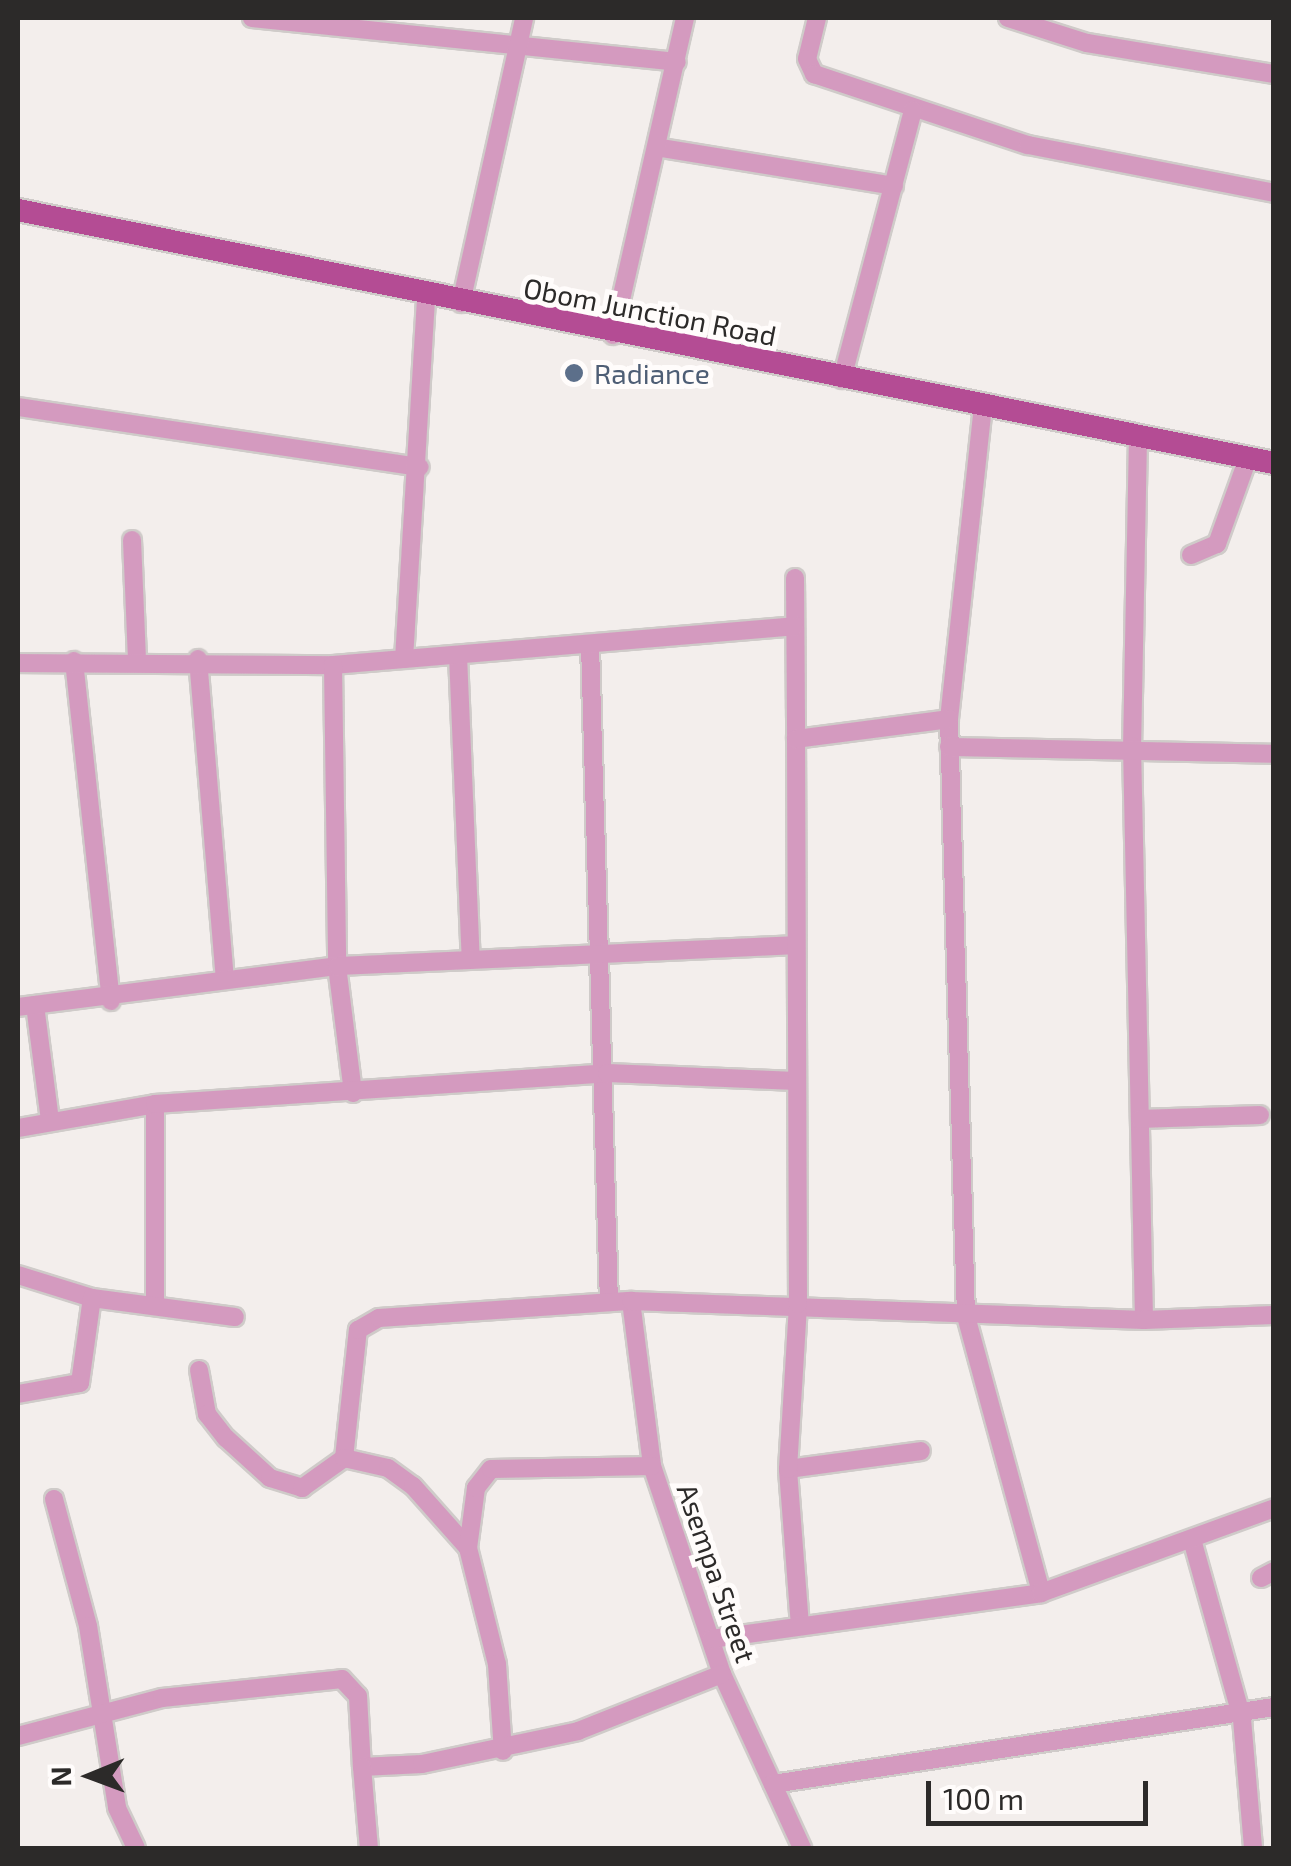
<!DOCTYPE html>
<style>
body{margin:0}
#map{position:relative;width:1291px;height:1866px;overflow:hidden;background:#f3eeec;font-family:"Exo 2",sans-serif}
div>[style]{position:absolute}
.roads{filter:drop-shadow(2px 0 #cfcbc9) drop-shadow(-2px 0 #cfcbc9) drop-shadow(0 2px #cfcbc9) drop-shadow(0 -2px #cfcbc9)}
.minor>*{height:18px;margin:-9px;padding:0 9px;transform-origin:9px;border-radius:9px;background:#d49abf}
.major>*{height:22px;margin:-11px;padding:0 11px;transform-origin:11px;border-radius:11px;background:#b44c94}
.dots>*{width:28px;height:28px;translate:-50% -50%;box-sizing:border-box;border:5px solid #fffcfb;border-radius:50%}
span{translate:-50% -50%;white-space:nowrap;text-align:center;line-height:1.15;-webkit-text-stroke:10px #fffcfb;paint-order:stroke}
.street-label{font-size:28px;color:#2c2a29}
.service-label{font-size:28px;color:#4e5e75}
.left{translate:0 -50%;text-align:left}
.frame{position:absolute;inset:0;border:20px solid #2c2a29;pointer-events:none}
.north{position:absolute;left:40px;top:1726px;width:100px;height:100px;-webkit-text-stroke:8px #fffcfb;paint-order:stroke;rotate:269deg;font-size:28px;font-weight:700;line-height:40px;text-align:center;color:#2c2a29}
.north::after{content:'';display:block;margin:auto;width:35px;height:45px;background:#2c2a29;clip-path:polygon(50% 0,100% 100%,50% 72%,0 100%)}
.scale{position:absolute;left:926px;top:1781px;width:222px;height:45px;box-sizing:border-box;border:5px solid #2c2a29;border-top:0;padding-left:12px;font-size:30px;line-height:35px;white-space:nowrap;color:#2c2a29;-webkit-text-stroke:8px #fffcfb;paint-order:stroke}
</style>
<div id="map">
<div class="roads">
<div class="minor">
<div style="left:252px;top:18px;width:427px;rotate:5.9deg"></div>
<div style="left:817px;top:18px;width:42px;rotate:103.7deg"></div>
<div style="left:807px;top:59px;width:17px;rotate:65deg"></div>
<div style="left:814px;top:74px;width:225px;rotate:18.4deg"></div>
<div style="left:1028px;top:145px;width:251px;rotate:11deg"></div>
<div style="left:1008px;top:18px;width:83px;rotate:17.6deg"></div>
<div style="left:1087px;top:43px;width:190px;rotate:9.4deg"></div>
<div style="left:662px;top:148px;width:235px;rotate:9.3deg"></div>
<div style="left:461px;top:303px;width:292px;rotate:-77.5deg"></div>
<div style="left:613px;top:335px;width:325px;rotate:-77.2deg"></div>
<div style="left:842px;top:379px;width:278px;rotate:-75.2deg"></div>
<div style="left:983px;top:406px;width:315px;rotate:96.2deg"></div>
<div style="left:949px;top:719px;width:597px;rotate:88.37deg"></div>
<div style="left:966px;top:1316px;width:287px;rotate:74.8deg"></div>
<div style="left:18px;top:407px;width:406px;rotate:8.5deg"></div>
<div style="left:1138px;top:437px;width:309px;rotate:91.1deg"></div>
<div style="left:1132px;top:746px;width:574px;rotate:88.8deg"></div>
<div style="left:132px;top:540px;width:120px;rotate:87.6deg"></div>
<div style="left:1191px;top:555px;width:28px;rotate:-23deg"></div>
<div style="left:1217px;top:544px;width:91px;rotate:-70.2deg"></div>
<div style="left:795px;top:578px;width:161px;rotate:89.6deg"></div>
<div style="left:590px;top:644px;width:658px;rotate:88.35deg"></div>
<div style="left:458px;top:655px;width:305px;rotate:87.6deg"></div>
<div style="left:198px;top:659px;width:320px;rotate:85.2deg"></div>
<div style="left:404px;top:659px;width:363px;rotate:-86.5deg"></div>
<div style="left:74px;top:661px;width:342px;rotate:83.8deg"></div>
<div style="left:18px;top:663px;width:315px;rotate:0.4deg"></div>
<div style="left:333px;top:665px;width:463px;rotate:-4.8deg"></div>
<div style="left:333px;top:665px;width:301px;rotate:89.2deg"></div>
<div style="left:337px;top:966px;width:128px;rotate:82.8deg"></div>
<div style="left:949px;top:747px;width:325px;rotate:1.2deg"></div>
<div style="left:35px;top:1005px;width:117px;rotate:82.6deg"></div>
<div style="left:18px;top:1007px;width:322px;rotate:-7.3deg"></div>
<div style="left:337px;top:966px;width:458px;rotate:-2.6deg"></div>
<div style="left:155px;top:1104px;width:200px;rotate:90deg"></div>
<div style="left:1140px;top:1119px;width:120px;rotate:-1.9deg"></div>
<div style="left:18px;top:1128px;width:139px;rotate:-9.9deg"></div>
<div style="left:155px;top:1104px;width:453px;rotate:-3.9deg"></div>
<div style="left:607px;top:1073px;width:189px;rotate:2.4deg"></div>
<div style="left:18px;top:1275px;width:77px;rotate:17.3deg"></div>
<div style="left:92px;top:1298px;width:144px;rotate:7.6deg"></div>
<div style="left:631px;top:1301px;width:166px;rotate:82.7deg"></div>
<div style="left:652px;top:1466px;width:219px;rotate:71.4deg"></div>
<div style="left:722px;top:1674px;width:192px;rotate:65.3deg"></div>
<div style="left:199px;top:1370px;width:45px;rotate:79.7deg"></div>
<div style="left:207px;top:1414px;width:31px;rotate:52deg"></div>
<div style="left:226px;top:1438px;width:59px;rotate:42.3deg"></div>
<div style="left:270px;top:1478px;width:34px;rotate:17deg"></div>
<div style="left:302px;top:1488px;width:52px;rotate:-35.5deg"></div>
<div style="left:344px;top:1458px;width:129px;rotate:-83.8deg"></div>
<div style="left:358px;top:1330px;width:24px;rotate:-30deg"></div>
<div style="left:379px;top:1318px;width:253px;rotate:-3.9deg"></div>
<div style="left:631px;top:1301px;width:513px;rotate:2.12deg"></div>
<div style="left:1144px;top:1320px;width:130px;rotate:-2.2deg"></div>
<div style="left:18px;top:1394px;width:63px;rotate:-10.1deg"></div>
<div style="left:80px;top:1383px;width:86px;rotate:-82deg"></div>
<div style="left:344px;top:1458px;width:45px;rotate:12.8deg"></div>
<div style="left:388px;top:1468px;width:31px;rotate:36deg"></div>
<div style="left:413px;top:1486px;width:83px;rotate:48.4deg"></div>
<div style="left:468px;top:1548px;width:120px;rotate:76deg"></div>
<div style="left:497px;top:1664px;width:87px;rotate:86.1deg"></div>
<div style="left:788px;top:1469px;width:134px;rotate:-7.7deg"></div>
<div style="left:54px;top:1499px;width:131px;rotate:75deg"></div>
<div style="left:88px;top:1626px;width:184px;rotate:80.9deg"></div>
<div style="left:117px;top:1808px;width:44px;rotate:64.6deg"></div>
<div style="left:1193px;top:1543px;width:183px;rotate:74.4deg"></div>
<div style="left:1242px;top:1719px;width:129px;rotate:85.1deg"></div>
<div style="left:468px;top:1548px;width:61px;rotate:-82.4deg"></div>
<div style="left:476px;top:1488px;width:24px;rotate:-52deg"></div>
<div style="left:491px;top:1469px;width:161px;rotate:-1.1deg"></div>
<div style="left:1261px;top:1578px;width:15px;rotate:-28deg"></div>
<div style="left:800px;top:1626px;width:157px;rotate:-94.4deg"></div>
<div style="left:788px;top:1469px;width:165px;rotate:-86.5deg"></div>
<div style="left:798px;top:1304px;width:565px;rotate:-90.2deg"></div>
<div style="left:796px;top:739px;width:154px;rotate:-7.4deg"></div>
<div style="left:711px;top:1639px;width:333px;rotate:-7.9deg"></div>
<div style="left:1041px;top:1593px;width:248px;rotate:-20deg"></div>
<div style="left:18px;top:1736px;width:149px;rotate:-14.8deg"></div>
<div style="left:162px;top:1698px;width:181px;rotate:-6deg"></div>
<div style="left:342px;top:1679px;width:23px;rotate:47deg"></div>
<div style="left:358px;top:1696px;width:71px;rotate:86.8deg"></div>
<div style="left:362px;top:1767px;width:60px;rotate:-2.9deg"></div>
<div style="left:422px;top:1764px;width:159px;rotate:-11.9deg"></div>
<div style="left:578px;top:1731px;width:155px;rotate:-21.6deg"></div>
<div style="left:362px;top:1767px;width:81px;rotate:85.1deg"></div>
<div style="left:773px;top:1784px;width:507px;rotate:-8.74deg"></div>
</div>
<div class="major">
<div style="left:18px;top:210px;width:1281px;rotate:11.39deg"></div>
</div>
</div>
<div class="dots">
<div style="left:574px;top:373px;background:#5c6f8a"></div>
</div>
<div class="street-label">
<span style="left:650px;top:311px;rotate:11deg">Obom Junction Road</span>
<span style="left:717px;top:1573px;rotate:71deg">Asempa Street</span>
</div>
<div class="service-label">
<span class="left" style="left:594px;top:373px">Radiance</span>
</div>
<div class="frame"></div>
<div class="north">N</div>
<div class="scale">100 m</div>
</div>
